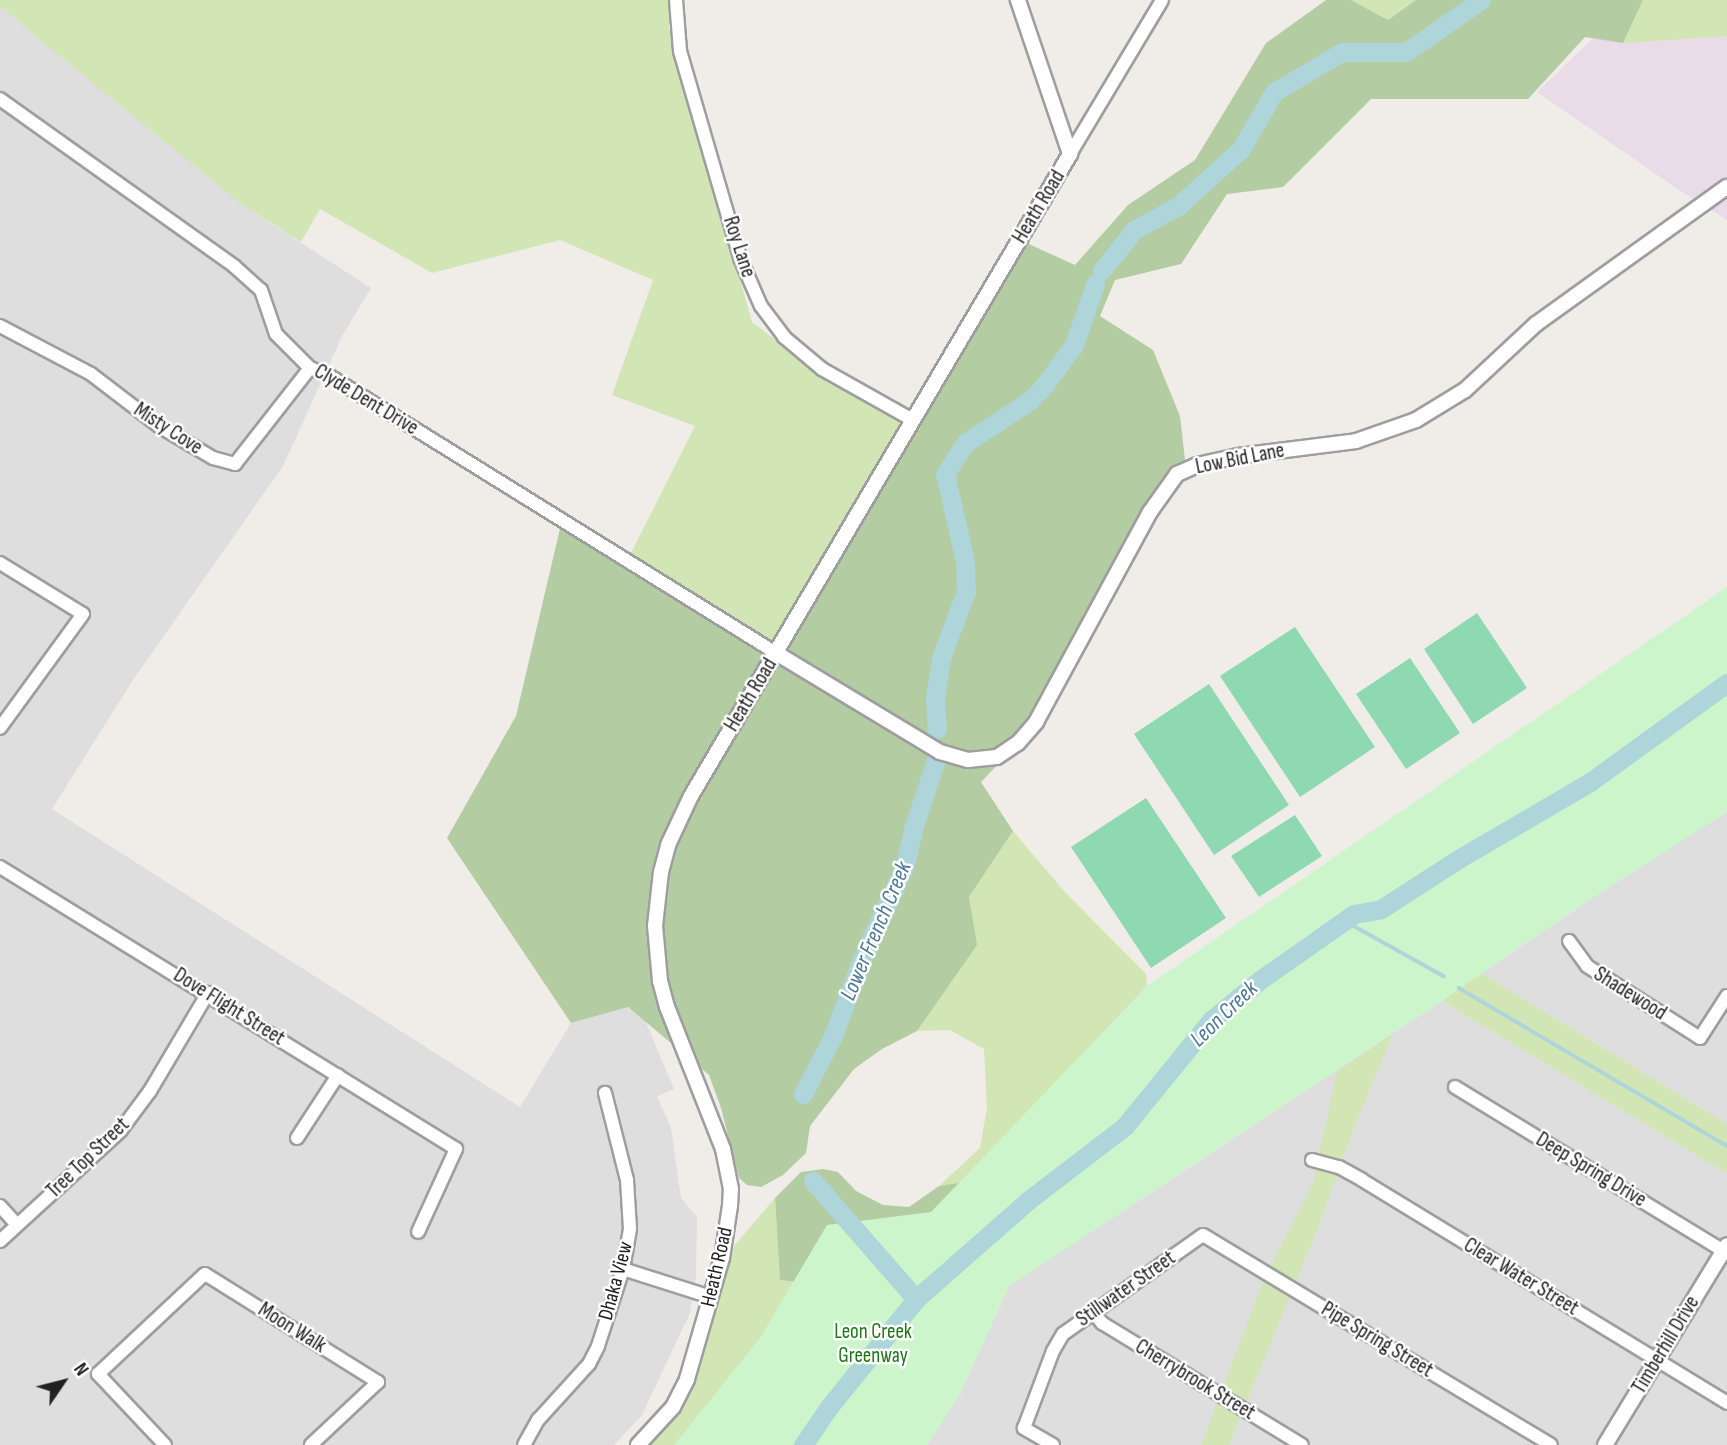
<!DOCTYPE html>
<style>
body{margin:0}
#map{position:relative;width:1727px;height:1445px;overflow:hidden;background:#f0ede8;font-family:"Sofia Sans Condensed",sans-serif}
div>[style]{position:absolute}
.residential>*{inset:0;background:#dfdede}
.industrial>*{inset:0;background:#e9dbe8}
.grass>*{inset:0;background:#d2e5b4}
.forest>*{inset:0;background:#b3cca1}
.park>*{inset:0;background:#cdf5cb}
.pitch>*{inset:0;background:#8ed8b2}
.stream>*{height:3.5px;margin:-1.75px;padding:0 1.75px;transform-origin:1.75px;border-radius:1.75px;background:#add5da}
.river>*{height:19px;margin:-9.5px;padding:0 9.5px;transform-origin:9.5px;border-radius:9.5px;background:#add5da}
.roads{filter:drop-shadow(2px 0 #9e9e9e) drop-shadow(-2px 0 #9e9e9e) drop-shadow(0 2px #9e9e9e) drop-shadow(0 -2px #9e9e9e)}
.minor>*{height:12px;margin:-6px;padding:0 6px;transform-origin:6px;border-radius:6px;background:#fff}
.tertiary>*{height:14px;margin:-7px;padding:0 7px;transform-origin:7px;border-radius:7px;background:#fff}
span{translate:-50% -50%;white-space:nowrap;text-align:center;line-height:1.15;-webkit-text-stroke:5px #fff;paint-order:stroke}
.street-label{font-size:21px;color:#212121}
.park-label{font-size:21px;color:#1b7716}
.water-label{font-size:23px;color:#4b7792;font-style:italic}
.north{position:absolute;left:28px;top:1347px;width:70px;height:70px;-webkit-text-stroke:5px #fff;paint-order:stroke;rotate:55deg;font-size:19px;font-weight:700;line-height:28px;text-align:center;color:#212121}
.north::after{content:'';display:block;margin:auto;width:24px;height:32px;background:#212121;clip-path:polygon(50% 0,100% 100%,50% 72%,0 100%)}
</style>
<div id="map">
<div class="residential">
<div style="clip-path:polygon(0 6px,241px 204px,371px 288px,342px 336px,283px 466px,133px 680px,52px 809px,520px 1107px,571px 1023px,627px 1007px,645px 1020px,674px 1089px,657px 1096px,671px 1128px,681px 1198px,697px 1217px,696px 1276px,690px 1313px,642px 1415px,614px 1445px,0 1445px)"></div>
<div style="clip-path:polygon(1727px 812px,1727px 1124px,1481px 973px,1647px 861px)"></div>
<div style="clip-path:polygon(1442px 1001px,1727px 1174px,1727px 1445px,927px 1445px,960px 1394px,1009px 1286px)"></div>
</div>
<div class="industrial">
<div style="clip-path:polygon(1633px 0,1727px 0,1727px 220px,1679px 190px,1537px 92px)"></div>
</div>
<div class="grass">
<div style="clip-path:polygon(0 0,671px 0,669px 28px,752px 322px,793px 353px,913px 420px,776px 653px,627px 561px,695px 426px,612px 395px,653px 280px,560px 240px,432px 273px,320px 209px,301px 242px,241px 204px,40px 40px,0 6px)"></div>
<div style="clip-path:polygon(1351px 0,1416px 0,1388px 20px)"></div>
<div style="clip-path:polygon(1643px 0,1727px 0,1727px 36px,1623px 43px)"></div>
<div style="clip-path:polygon(1013px 831px,1064px 891px,1146px 974px,1147px 986px,970px 1181px,939px 1186px,980px 1148px,987px 1108px,984px 1049px,950px 1030px,917px 1031px,976px 945px,969px 897px)"></div>
<div style="clip-path:polygon(1481px 973px,1727px 1124px,1727px 1174px,1442px 1001px)"></div>
<div style="clip-path:polygon(1393px 1034px,1355px 1125px,1318px 1228px,1229px 1445px,1201px 1445px,1262px 1284px,1313px 1184px,1337px 1071px)"></div>
<div style="clip-path:polygon(775px 1198px,780px 1280px,798px 1282px,759px 1445px,646px 1445px,686px 1398px,734px 1246px)"></div>
</div>
<div class="forest">
<div style="clip-path:polygon(1326px 0,1351px 0,1388px 20px,1416px 0,1643px 0,1623px 43px,1585px 37px,1528px 99px,1371px 99px,1283px 187px,1227px 194px,1181px 264px,1115px 280px,1100px 316px,1153px 350px,1180px 416px,1186px 469px,1177px 474px,1027px 734px,981px 782px,1013px 831px,969px 897px,977px 945px,917px 1031px,882px 1049px,854px 1069px,810px 1126px,806px 1153px,783px 1175px,761px 1187px,747px 1185px,739px 1178px,721px 1108px,709px 1075px,628px 1007px,571px 1023px,447px 838px,516px 716px,562px 520px,776px 652px,1020px 240px,1075px 265px,1128px 205px,1195px 160px,1266px 43px)"></div>
<div style="clip-path:polygon(1034px 1159px,798px 1282px,780px 1280px,775px 1198px,801px 1172px,823px 1169px,838px 1172px,856px 1191px,883px 1205px,909px 1207px,939px 1186px,970px 1181px)"></div>
</div>
<div class="park">
<div style="clip-path:polygon(1727px 587px,1727px 812px,1569px 913px,1442px 1001px,1009px 1286px,960px 1394px,927px 1445px,674px 1445px,760px 1338px,827px 1225px,931px 1212px,1147px 986px)"></div>
</div>
<div class="pitch">
<div style="clip-path:polygon(1477px 613px,1527px 688px,1473px 724px,1424px 649px)"></div>
<div style="clip-path:polygon(1295px 627px,1375px 747px,1300px 797px,1220px 676px)"></div>
<div style="clip-path:polygon(1410px 658px,1460px 733px,1406px 769px,1356px 694px)"></div>
<div style="clip-path:polygon(1209px 684px,1289px 805px,1214px 855px,1134px 734px)"></div>
<div style="clip-path:polygon(1146px 798px,1226px 918px,1151px 968px,1071px 847px)"></div>
<div style="clip-path:polygon(1295px 815px,1322px 856px,1259px 897px,1231px 856px)"></div>
</div>
<div class="stream">
<div style="left:1345px;top:921px;width:113px;rotate:29.1deg"></div>
<div style="left:1459px;top:988px;width:311px;rotate:30.5deg"></div>
</div>
<div class="river">
<div style="left:1102px;top:270px;width:51px;rotate:-51.3deg"></div>
<div style="left:1134px;top:230px;width:50px;rotate:-28.6deg"></div>
<div style="left:1178px;top:206px;width:85px;rotate:-42.1deg"></div>
<div style="left:1241px;top:149px;width:66px;rotate:-59.9deg"></div>
<div style="left:1274px;top:92px;width:79px;rotate:-30.5deg"></div>
<div style="left:1342px;top:52px;width:64px"></div>
<div style="left:1406px;top:52px;width:91px;rotate:-34.7deg"></div>
<div style="left:937px;top:729px;width:31px;rotate:-94deg"></div>
<div style="left:935px;top:698px;width:40px;rotate:-81.5deg"></div>
<div style="left:941px;top:658px;width:72px;rotate:-69.5deg"></div>
<div style="left:966px;top:591px;width:30px;rotate:-92deg"></div>
<div style="left:965px;top:561px;width:89px;rotate:-102.9deg"></div>
<div style="left:945px;top:474px;width:37px;rotate:-57deg"></div>
<div style="left:965px;top:443px;width:77px;rotate:-33.3deg"></div>
<div style="left:1029px;top:401px;width:20px;rotate:-45deg"></div>
<div style="left:1043px;top:387px;width:52px;rotate:-53.6deg"></div>
<div style="left:1074px;top:345px;width:65px;rotate:-71deg"></div>
<div style="left:803px;top:1094px;width:65px;rotate:-62.7deg"></div>
<div style="left:833px;top:1036px;width:82px;rotate:-69.4deg"></div>
<div style="left:862px;top:959px;width:103px;rotate:-65.4deg"></div>
<div style="left:905px;top:865px;width:37px;rotate:-77deg"></div>
<div style="left:913px;top:829px;width:70px;rotate:-71.6deg"></div>
<div style="left:813px;top:1181px;width:157px;rotate:48.9deg"></div>
<div style="left:803px;top:1445px;width:46px;rotate:-55.6deg"></div>
<div style="left:829px;top:1407px;width:139px;rotate:-51.1deg"></div>
<div style="left:916px;top:1299px;width:152px;rotate:-41.3deg"></div>
<div style="left:1030px;top:1199px;width:120px;rotate:-37.5deg"></div>
<div style="left:1125px;top:1126px;width:136px;rotate:-50.9deg"></div>
<div style="left:1211px;top:1020px;width:63px;rotate:-39.2deg"></div>
<div style="left:1260px;top:980px;width:115px;rotate:-35.1deg"></div>
<div style="left:1354px;top:914px;width:27px;rotate:-10deg"></div>
<div style="left:1381px;top:909px;width:94px;rotate:-32.8deg"></div>
<div style="left:1460px;top:858px;width:151px;rotate:-30.3deg"></div>
<div style="left:1590px;top:782px;width:169px;rotate:-35.9deg"></div>
</div>
<div class="roads">
<div class="minor">
<div style="left:676px;top:0;width:51px;rotate:85.5deg"></div>
<div style="left:680px;top:51px;width:216px;rotate:73.8deg"></div>
<div style="left:740px;top:258px;width:52px;rotate:66.4deg"></div>
<div style="left:761px;top:306px;width:39px;rotate:53deg"></div>
<div style="left:784px;top:337px;width:50px;rotate:40.1deg"></div>
<div style="left:822px;top:369px;width:104px;rotate:29.3deg"></div>
<div style="left:0;top:99px;width:287px;rotate:35.5deg"></div>
<div style="left:234px;top:266px;width:36px;rotate:42deg"></div>
<div style="left:261px;top:290px;width:46px;rotate:71.2deg"></div>
<div style="left:276px;top:334px;width:48px;rotate:45deg"></div>
<div style="left:310px;top:368px;width:19px;rotate:21deg"></div>
<div style="left:328px;top:375px;width:527px;rotate:31.82deg"></div>
<div style="left:1070px;top:154px;width:179px;rotate:-59.1deg"></div>
<div style="left:0;top:326px;width:103px;rotate:27.8deg"></div>
<div style="left:91px;top:374px;width:86px;rotate:37.4deg"></div>
<div style="left:159px;top:426px;width:63px;rotate:30.7deg"></div>
<div style="left:213px;top:458px;width:23px;rotate:15deg"></div>
<div style="left:235px;top:464px;width:122px;rotate:-52deg"></div>
<div style="left:0;top:563px;width:97px;rotate:31.6deg"></div>
<div style="left:83px;top:614px;width:141px;rotate:126.1deg"></div>
<div style="left:0;top:867px;width:536px;rotate:31.73deg"></div>
<div style="left:456px;top:1149px;width:91px;rotate:114.6deg"></div>
<div style="left:1569px;top:941px;width:31px;rotate:54deg"></div>
<div style="left:1587px;top:966px;width:134px;rotate:32.5deg"></div>
<div style="left:1700px;top:1038px;width:50px;rotate:-57.3deg"></div>
<div style="left:1455px;top:1087px;width:319px;rotate:31.4deg"></div>
<div style="left:297px;top:1138px;width:75px;rotate:-56.9deg"></div>
<div style="left:1312px;top:1160px;width:28px;rotate:15deg"></div>
<div style="left:1339px;top:1167px;width:26px;rotate:29deg"></div>
<div style="left:1362px;top:1180px;width:428px;rotate:31.4deg"></div>
<div style="left:0;top:1206px;width:25px;rotate:48deg"></div>
<div style="left:0;top:1241px;width:164px;rotate:-42.5deg"></div>
<div style="left:121px;top:1130px;width:49px;rotate:-53.4deg"></div>
<div style="left:150px;top:1091px;width:114px;rotate:-59.4deg"></div>
<div style="left:623px;top:1269px;width:92px;rotate:17.7deg"></div>
<div style="left:1092px;top:1311px;width:16px;rotate:50deg"></div>
<div style="left:1102px;top:1323px;width:234px;rotate:31.4deg"></div>
<div style="left:165px;top:1445px;width:98px;rotate:-133.3deg"></div>
<div style="left:98px;top:1374px;width:146px;rotate:-43.1deg"></div>
<div style="left:205px;top:1274px;width:204px;rotate:32deg"></div>
<div style="left:378px;top:1382px;width:92px;rotate:136.8deg"></div>
<div style="left:524px;top:1445px;width:29px;rotate:-61deg"></div>
<div style="left:538px;top:1420px;width:76px;rotate:-47.7deg"></div>
<div style="left:589px;top:1364px;width:20px;rotate:-63deg"></div>
<div style="left:598px;top:1346px;width:81px;rotate:-72deg"></div>
<div style="left:623px;top:1269px;width:41px;rotate:-80.1deg"></div>
<div style="left:630px;top:1229px;width:49px;rotate:-93.5deg"></div>
<div style="left:627px;top:1180px;width:90px;rotate:-104.2deg"></div>
<div style="left:1053px;top:1445px;width:34px;rotate:-150deg"></div>
<div style="left:1024px;top:1428px;width:82px;rotate:-69.4deg"></div>
<div style="left:1053px;top:1351px;width:20px;rotate:-60deg"></div>
<div style="left:1063px;top:1334px;width:171px;rotate:-35.3deg"></div>
<div style="left:1203px;top:1235px;width:406px;rotate:31.1deg"></div>
</div>
<div class="tertiary">
<div style="left:776px;top:653px;width:192px;rotate:31.1deg"></div>
<div style="left:940px;top:752px;width:29px;rotate:16deg"></div>
<div style="left:968px;top:760px;width:29px;rotate:-6deg"></div>
<div style="left:997px;top:757px;width:25px;rotate:-34deg"></div>
<div style="left:1018px;top:743px;width:28px;rotate:-49deg"></div>
<div style="left:1036px;top:722px;width:239px;rotate:-61.5deg"></div>
<div style="left:1150px;top:512px;width:47px;rotate:-54.6deg"></div>
<div style="left:1177px;top:474px;width:22px;rotate:-24deg"></div>
<div style="left:1197px;top:465px;width:42px;rotate:-12.4deg"></div>
<div style="left:1238px;top:456px;width:119px;rotate:-7.2deg"></div>
<div style="left:1356px;top:441px;width:64px;rotate:-19.3deg"></div>
<div style="left:1416px;top:420px;width:57px;rotate:-31.5deg"></div>
<div style="left:1465px;top:390px;width:97px;rotate:-42.9deg"></div>
<div style="left:1536px;top:324px;width:235px;rotate:-35.7deg"></div>
<div style="left:638px;top:1445px;width:52px;rotate:-47.4deg"></div>
<div style="left:673px;top:1407px;width:31px;rotate:-63deg"></div>
<div style="left:687px;top:1379px;width:126px;rotate:-73.9deg"></div>
<div style="left:722px;top:1258px;width:53px;rotate:-81.3deg"></div>
<div style="left:730px;top:1206px;width:17px;rotate:-87deg"></div>
<div style="left:731px;top:1189px;width:41px;rotate:-101.3deg"></div>
<div style="left:723px;top:1149px;width:153px;rotate:-111.5deg"></div>
<div style="left:667px;top:1007px;width:27px;rotate:-105deg"></div>
<div style="left:660px;top:981px;width:55px;rotate:-95.2deg"></div>
<div style="left:655px;top:926px;width:54px;rotate:-83.7deg"></div>
<div style="left:661px;top:872px;width:28px;rotate:-75deg"></div>
<div style="left:668px;top:845px;width:54px;rotate:-64.9deg"></div>
<div style="left:691px;top:796px;width:746px;rotate:-59.44deg"></div>
<div style="left:1070px;top:154px;width:163px;rotate:-108.7deg"></div>
<div style="left:1605px;top:1445px;width:234px;rotate:-58.6deg"></div>
</div>
</div>
<div class="street-label">
<span style="left:1039px;top:207px;rotate:-59deg">Heath Road</span>
<span style="left:739px;top:247px;rotate:72deg">Roy Lane</span>
<span style="left:366px;top:400px;rotate:31deg">Clyde Dent Drive</span>
<span style="left:168px;top:429px;rotate:33deg">Misty Cove</span>
<span style="left:1240px;top:459px;rotate:-11deg">Low Bid Lane</span>
<span style="left:751px;top:695px;rotate:-59deg">Heath Road</span>
<span style="left:1630px;top:994px;rotate:32deg">Shadewood</span>
<span style="left:229px;top:1007px;rotate:32deg">Dove Flight Street</span>
<span style="left:88px;top:1158px;rotate:-44deg">Tree Top Street</span>
<span style="left:1591px;top:1170px;rotate:31deg">Deep Spring Drive</span>
<span style="left:717px;top:1267px;rotate:-77deg">Heath Road</span>
<span style="left:1521px;top:1277px;rotate:31deg">Clear Water Street</span>
<span style="left:616px;top:1281px;rotate:-75deg">Dhaka View</span>
<span style="left:1126px;top:1289px;rotate:-35deg">Stillwater Street</span>
<span style="left:292px;top:1328px;rotate:32deg">Moon Walk</span>
<span style="left:1377px;top:1340px;rotate:31deg">Pipe Spring Street</span>
<span style="left:1666px;top:1345px;rotate:-59deg">Timberhill Drive</span>
<span style="left:1195px;top:1380px;rotate:31deg">Cherrybrook Street</span>
</div>
<div class="park-label">
<span style="left:873px;top:1344px">Leon Creek<br>Greenway</span>
</div>
<div class="water-label">
<span style="left:876px;top:931px;rotate:-67deg">Lower French Creek</span>
<span style="left:1224px;top:1014px;rotate:-44deg">Leon Creek</span>
</div>
<div class="north">N</div>
</div>
